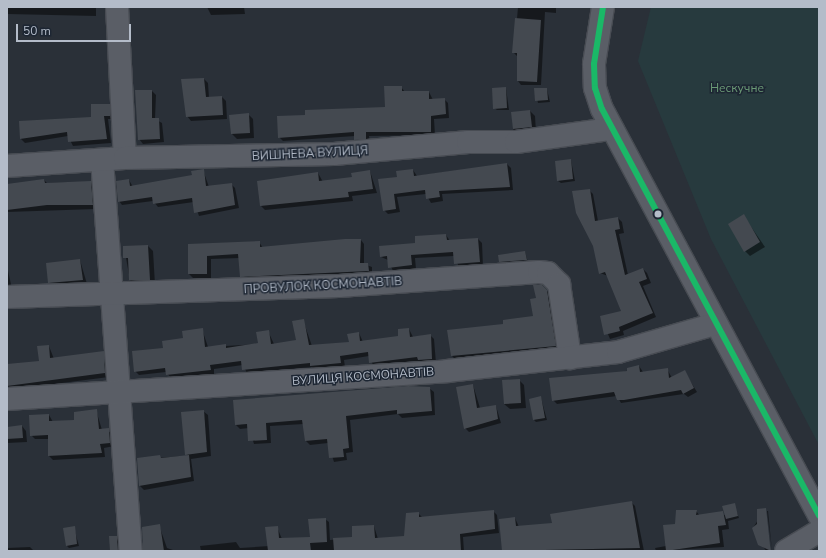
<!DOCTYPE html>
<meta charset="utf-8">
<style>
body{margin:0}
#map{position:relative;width:826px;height:558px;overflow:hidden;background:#2a3038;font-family:"Nunito Sans",sans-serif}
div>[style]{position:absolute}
.green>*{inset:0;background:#273a3e}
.shadow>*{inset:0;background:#0007}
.building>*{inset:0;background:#444950}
.roads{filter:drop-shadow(1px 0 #484c53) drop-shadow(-1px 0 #484c53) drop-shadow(0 1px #484c53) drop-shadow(0 -1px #484c53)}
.minor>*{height:22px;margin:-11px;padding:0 11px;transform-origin:11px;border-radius:11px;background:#5a5e66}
.bus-1>*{height:6px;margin:-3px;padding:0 3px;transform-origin:3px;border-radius:3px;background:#1ab867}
.dots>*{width:11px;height:11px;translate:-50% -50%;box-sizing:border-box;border:2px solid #1d2633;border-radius:50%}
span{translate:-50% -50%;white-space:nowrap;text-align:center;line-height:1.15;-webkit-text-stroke:3px #1d2633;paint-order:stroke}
.park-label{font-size:12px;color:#6b9a76}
.street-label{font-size:12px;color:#b4bcc9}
.frame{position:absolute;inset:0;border:8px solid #b4bcc9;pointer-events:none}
.scale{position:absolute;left:16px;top:24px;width:115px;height:18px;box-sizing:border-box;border:2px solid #b4bcc9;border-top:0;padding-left:5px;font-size:12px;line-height:14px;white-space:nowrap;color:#b4bcc9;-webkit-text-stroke:3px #1d2633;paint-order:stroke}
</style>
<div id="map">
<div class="green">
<div style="clip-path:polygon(651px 7px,819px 7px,819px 445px,711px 239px,638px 61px)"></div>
</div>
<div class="shadow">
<div style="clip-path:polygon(7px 7px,96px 7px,96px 16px,7px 14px)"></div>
<div style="clip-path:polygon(207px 7px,244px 7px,245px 14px,211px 15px)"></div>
<div style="clip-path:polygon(518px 7px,556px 7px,556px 13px,545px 12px,541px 85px,521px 85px,518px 81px,517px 56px,514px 53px)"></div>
<div style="clip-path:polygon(204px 79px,208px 83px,209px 98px,222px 97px,226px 101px,227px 119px,191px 121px,187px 116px,182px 80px)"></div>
<div style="clip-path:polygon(401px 87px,405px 92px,429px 92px,433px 100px,444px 99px,448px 103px,449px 118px,434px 119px,435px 135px,369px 136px,370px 142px,359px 143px,355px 136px,283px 141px,279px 137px,306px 116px,386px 108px)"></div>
<div style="clip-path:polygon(506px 88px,509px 110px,497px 110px,494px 108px)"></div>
<div style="clip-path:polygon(535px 89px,547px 89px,550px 102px,538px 103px)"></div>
<div style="clip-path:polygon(152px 91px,156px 95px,155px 119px,162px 123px,164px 142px,143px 144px,139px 139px)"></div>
<div style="clip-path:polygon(109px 105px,114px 119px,108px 119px,111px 143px,73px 146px,68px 136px,25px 143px,21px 139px,20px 122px,92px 118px)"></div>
<div style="clip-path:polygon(530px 111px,535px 116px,536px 132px,518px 134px,513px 129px)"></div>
<div style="clip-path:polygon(248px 114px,253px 119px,254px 138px,237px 139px,232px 134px,231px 116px)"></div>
<div style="clip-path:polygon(571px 160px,575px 181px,561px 183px,558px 181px)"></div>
<div style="clip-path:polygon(507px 164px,511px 168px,513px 190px,442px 194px,443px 201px,431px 203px,426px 194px,397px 197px,400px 212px,388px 214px,384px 210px,398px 178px,413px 170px,417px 176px)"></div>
<div style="clip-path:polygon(203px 170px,209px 187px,231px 184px,235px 188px,239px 208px,199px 216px,194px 202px,158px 207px,153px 201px,122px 205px,119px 201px,129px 180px,133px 187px,193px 176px)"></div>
<div style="clip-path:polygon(370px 171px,377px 193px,352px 196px,353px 201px,265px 210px,261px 206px,318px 173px,323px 182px,353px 178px)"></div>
<div style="clip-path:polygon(44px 180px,47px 183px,91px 182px,94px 186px,96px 209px,7px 212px,7px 185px)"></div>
<div style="clip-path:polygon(589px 190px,593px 194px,598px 221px,618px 218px,622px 222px,624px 233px,619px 234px,628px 275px,643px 269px,647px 273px,651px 283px,643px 286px,656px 317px,623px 331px,624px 335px,610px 339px,601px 317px,623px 312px,608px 276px,600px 273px)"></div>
<div style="clip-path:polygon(743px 215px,765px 247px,750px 256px,745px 251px)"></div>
<div style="clip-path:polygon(446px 235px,450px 241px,478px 239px,482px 243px,483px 266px,459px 267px,454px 256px,415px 258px,416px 269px,393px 271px,388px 260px,381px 257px)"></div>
<div style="clip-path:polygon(361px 240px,364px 244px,364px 264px,372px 267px,372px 275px,245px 280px,240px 258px,211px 259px,211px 278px,193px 278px,189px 274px,189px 245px,259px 242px,263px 248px)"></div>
<div style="clip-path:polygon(148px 246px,153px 251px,155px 284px,135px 285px,130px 280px,124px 247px)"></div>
<div style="clip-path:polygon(525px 252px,528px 262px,500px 262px)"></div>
<div style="clip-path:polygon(80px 260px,87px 284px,53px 287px,49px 283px)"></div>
<div style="clip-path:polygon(7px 266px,12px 289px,7px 290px)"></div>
<div style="clip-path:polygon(542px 286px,551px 295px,559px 350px,456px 360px,452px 356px,505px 325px,534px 317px)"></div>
<div style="clip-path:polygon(303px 320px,312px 346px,350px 343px,359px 333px,363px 342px,399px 337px,409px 329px,413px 337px,430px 335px,434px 339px,436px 363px,420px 361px,374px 367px,369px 356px,344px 360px,345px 367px,315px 370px,312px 367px,247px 373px,243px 365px,214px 369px,214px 374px,171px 378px,166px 372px,139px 375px,135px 371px,164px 349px,202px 329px,208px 347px,259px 344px,268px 331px,274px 344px,297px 341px)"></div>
<div style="clip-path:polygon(49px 346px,54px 359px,103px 352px,107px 356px,109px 377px,7px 390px,7px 367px,40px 362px)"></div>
<div style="clip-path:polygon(639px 366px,643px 372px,667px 369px,672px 378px,684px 371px,697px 392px,688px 397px,684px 394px,621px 403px,617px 396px,557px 404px,553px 400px)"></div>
<div style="clip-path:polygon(519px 380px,524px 385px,526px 408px,510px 409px,504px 404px)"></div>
<div style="clip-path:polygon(473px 385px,480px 408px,496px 406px,501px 423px,469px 432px,465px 428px)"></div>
<div style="clip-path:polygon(429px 388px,434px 392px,435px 415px,402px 418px,398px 414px,350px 420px,353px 452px,346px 453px,347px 460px,334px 462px,328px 443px,310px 445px,306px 441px,304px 424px,270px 426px,271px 443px,254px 444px,249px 428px,240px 429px,236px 425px)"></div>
<div style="clip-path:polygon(541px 398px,547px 420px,536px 422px,534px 420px)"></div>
<div style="clip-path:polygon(96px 410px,102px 430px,113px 433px,114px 446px,104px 448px,105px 457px,53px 460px,49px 456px,49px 439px,35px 439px,31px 435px,49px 415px,53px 422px,76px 421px)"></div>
<div style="clip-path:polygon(203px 411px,208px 415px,211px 456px,191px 459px,194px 481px,144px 490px,140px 486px,138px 459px,187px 456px)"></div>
<div style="clip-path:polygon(22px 426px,26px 431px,27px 442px,7px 443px,7px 428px)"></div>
<div style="clip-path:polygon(631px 502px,635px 506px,644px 551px,503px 551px,500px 520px,515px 518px,519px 527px,553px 524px)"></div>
<div style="clip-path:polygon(734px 504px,739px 518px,728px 521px,729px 529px,722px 530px,724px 547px,656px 551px,655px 548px,666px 546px,676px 524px,696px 511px,700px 516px,726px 515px)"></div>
<div style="clip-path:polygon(765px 509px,770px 551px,766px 551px,753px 528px)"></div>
<div style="clip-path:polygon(493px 511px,497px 515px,499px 533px,463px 537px,464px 551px,201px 551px,200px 546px,236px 542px,240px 548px,269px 546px,277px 527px,282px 539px,311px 538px,325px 519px,329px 522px,330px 540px,353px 538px,353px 527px,374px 526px,378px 539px,405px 537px,418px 513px,423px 518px)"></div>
<div style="clip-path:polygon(767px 511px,768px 511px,772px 551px)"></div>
<div style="clip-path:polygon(159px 525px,167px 548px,176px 551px,145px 551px)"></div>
<div style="clip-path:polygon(74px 528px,79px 546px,69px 548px,67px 546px)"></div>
<div style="clip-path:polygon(117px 537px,121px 551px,111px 551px)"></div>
<div style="clip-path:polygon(30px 547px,34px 551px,7px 551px,7px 548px)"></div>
</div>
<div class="building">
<div style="clip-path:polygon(515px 18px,541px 20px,537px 82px,517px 81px,517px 53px,512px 53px)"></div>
<div style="clip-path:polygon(204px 78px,206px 97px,222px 96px,223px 115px,186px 117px,181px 79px)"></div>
<div style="clip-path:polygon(384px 86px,402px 86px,402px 91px,429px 91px,429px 99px,445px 98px,446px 114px,431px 116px,431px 132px,366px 132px,366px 139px,354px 140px,354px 132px,278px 138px,277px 116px,305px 115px,305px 110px,385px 107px)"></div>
<div style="clip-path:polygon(506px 87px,507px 108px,493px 109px,492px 88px)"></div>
<div style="clip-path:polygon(534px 88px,547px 88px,548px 100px,535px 101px)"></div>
<div style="clip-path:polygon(135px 90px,152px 90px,152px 118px,159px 118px,160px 139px,138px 140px)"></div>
<div style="clip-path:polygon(91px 104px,110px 104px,110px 116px,104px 116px,107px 139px,68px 142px,67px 132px,20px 139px,19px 121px,91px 117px)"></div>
<div style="clip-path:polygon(530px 110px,532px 127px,513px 129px,511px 112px)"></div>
<div style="clip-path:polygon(249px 113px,250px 133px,231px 134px,229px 115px)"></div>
<div style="clip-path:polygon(571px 159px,573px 179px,557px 181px,555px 161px)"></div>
<div style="clip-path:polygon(507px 163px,510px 187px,439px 191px,440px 197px,426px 199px,425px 190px,394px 194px,396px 209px,383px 211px,378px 179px,397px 177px,396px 171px,413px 169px,414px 176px)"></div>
<div style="clip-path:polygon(204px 169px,206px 186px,232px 183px,235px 205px,194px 213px,192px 198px,153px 204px,152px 197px,118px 202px,116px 181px,129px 179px,130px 186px,192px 175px,191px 171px)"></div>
<div style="clip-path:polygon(370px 170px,373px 189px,348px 192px,349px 197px,260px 206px,257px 181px,318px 172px,319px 181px,352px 177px,351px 173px)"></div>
<div style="clip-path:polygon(44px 179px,45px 183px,91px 181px,93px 205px,47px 205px,7px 210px,7px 184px)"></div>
<div style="clip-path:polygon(590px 189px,595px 221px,618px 217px,620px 229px,615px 230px,625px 275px,643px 268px,647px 279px,639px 282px,653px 313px,619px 327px,620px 331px,604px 335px,600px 316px,621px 311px,605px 272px,599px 274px,593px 246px,576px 213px,572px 191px)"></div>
<div style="clip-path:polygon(744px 214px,760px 242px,744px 252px,728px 224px)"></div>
<div style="clip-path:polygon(446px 234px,447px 240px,478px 238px,480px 262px,454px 264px,453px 252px,411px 255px,412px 265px,388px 268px,387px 256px,380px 257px,379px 246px,415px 243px,415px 236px)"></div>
<div style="clip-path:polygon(345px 239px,361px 239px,360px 263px,368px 263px,369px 271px,240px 277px,238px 254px,207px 256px,207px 274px,188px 274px,188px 244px,260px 241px,260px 247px)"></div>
<div style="clip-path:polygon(148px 245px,150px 280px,129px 280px,128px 258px,123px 258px,123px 246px)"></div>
<div style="clip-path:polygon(525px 251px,527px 260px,499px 262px,498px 255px)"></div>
<div style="clip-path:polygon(80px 259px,83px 280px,48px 283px,46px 263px)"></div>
<div style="clip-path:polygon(533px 285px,542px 285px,547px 290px,556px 346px,451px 356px,447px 330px,503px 324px,503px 320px,533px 316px,530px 299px,536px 298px)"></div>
<div style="clip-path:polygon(304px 319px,309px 345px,349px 342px,347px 334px,359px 332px,360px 341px,398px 336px,398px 329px,409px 328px,410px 337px,431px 334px,432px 359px,418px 360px,417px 357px,369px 363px,368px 352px,340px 356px,341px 363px,310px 366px,310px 363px,242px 370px,241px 361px,210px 365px,211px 370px,166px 375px,165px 368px,134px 372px,132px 351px,163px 348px,162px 341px,183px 338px,182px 331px,203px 328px,205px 347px,226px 344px,226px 348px,258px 343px,256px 332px,269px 330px,271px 344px,296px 340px,292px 321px)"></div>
<div style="clip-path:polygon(49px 345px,50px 358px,104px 351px,105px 373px,7px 386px,7px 364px,39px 361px,37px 346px)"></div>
<div style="clip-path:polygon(639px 365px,640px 372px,668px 368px,669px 378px,685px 370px,694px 388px,683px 394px,681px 390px,624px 400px,617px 400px,614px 392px,552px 401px,549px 378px,627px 371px,627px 368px)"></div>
<div style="clip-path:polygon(520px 379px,521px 403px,504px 404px,502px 380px)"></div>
<div style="clip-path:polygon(473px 384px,477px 408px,496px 405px,498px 419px,464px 429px,456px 387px)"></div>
<div style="clip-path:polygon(408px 386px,430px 387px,432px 411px,397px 414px,397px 410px,346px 416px,349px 448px,343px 449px,344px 457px,329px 458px,327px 439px,305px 441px,302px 420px,266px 423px,267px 440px,248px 441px,247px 424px,235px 425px,233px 400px)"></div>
<div style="clip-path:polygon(541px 396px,545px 418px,533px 420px,529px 399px)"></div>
<div style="clip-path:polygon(97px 409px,99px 429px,109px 428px,110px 443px,100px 444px,102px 453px,48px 456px,48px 435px,30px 436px,29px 415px,49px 414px,49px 421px,74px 420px,74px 412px)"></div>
<div style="clip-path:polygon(204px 410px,207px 452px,185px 455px,181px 412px)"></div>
<div style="clip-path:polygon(22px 425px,23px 438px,7px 439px,7px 427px)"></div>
<div style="clip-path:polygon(160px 455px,161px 458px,189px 455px,191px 477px,139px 486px,137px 458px)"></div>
<div style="clip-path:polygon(632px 501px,640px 548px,502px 551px,499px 519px,515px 517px,516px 526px,552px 523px,550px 514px)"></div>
<div style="clip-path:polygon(735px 503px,738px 516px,726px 519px,722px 506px)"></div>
<div style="clip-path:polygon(766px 508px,770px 545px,771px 551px,758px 545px,752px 528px,757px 524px,757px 509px)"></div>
<div style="clip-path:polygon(494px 510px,495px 529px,460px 534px,461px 551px,334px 551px,333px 538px,352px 537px,352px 526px,374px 525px,375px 538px,404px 536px,406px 513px,419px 512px,419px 517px)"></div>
<div style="clip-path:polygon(676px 510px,697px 510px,696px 515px,723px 511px,726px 525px,718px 526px,720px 543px,666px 551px,663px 525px,675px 524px)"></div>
<div style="clip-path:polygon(326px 518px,327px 542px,310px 543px,311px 551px,268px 551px,265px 527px,278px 526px,279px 538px,310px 537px,308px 519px)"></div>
<div style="clip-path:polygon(160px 524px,164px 551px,143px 551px,142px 527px)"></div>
<div style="clip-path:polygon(75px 526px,77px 544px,66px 546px,63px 528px)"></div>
<div style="clip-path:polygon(109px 536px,117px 536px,118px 551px,110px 551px)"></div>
</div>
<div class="roads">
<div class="minor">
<div style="left:117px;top:7px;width:151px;rotate:87deg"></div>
<div style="left:603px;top:7px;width:58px;rotate:99deg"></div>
<div style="left:594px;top:64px;width:24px;rotate:88deg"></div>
<div style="left:595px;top:88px;width:22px;rotate:72deg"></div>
<div style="left:602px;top:109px;width:461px;rotate:61.9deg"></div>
<div style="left:102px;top:160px;width:392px;rotate:85.8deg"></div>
<div style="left:7px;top:166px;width:118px;rotate:-3.9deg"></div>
<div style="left:125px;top:158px;width:209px;rotate:-1.1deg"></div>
<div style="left:334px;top:154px;width:135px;rotate:-5.1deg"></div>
<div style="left:468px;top:142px;width:48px"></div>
<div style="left:516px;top:142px;width:96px;rotate:-7.8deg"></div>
<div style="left:7px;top:297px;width:332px;rotate:-1.9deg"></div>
<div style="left:339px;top:286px;width:200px;rotate:-4deg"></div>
<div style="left:539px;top:272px;width:9px;rotate:6deg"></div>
<div style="left:548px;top:273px;width:16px;rotate:45deg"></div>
<div style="left:559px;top:284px;width:75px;rotate:81.5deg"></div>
<div style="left:7px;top:399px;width:441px;rotate:-3.6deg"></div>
<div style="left:447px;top:371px;width:172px;rotate:-6.3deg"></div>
<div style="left:618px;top:352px;width:101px;rotate:-16.1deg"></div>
<div style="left:786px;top:551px;width:39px;rotate:-31deg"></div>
</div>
</div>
<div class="bus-1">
<div style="left:603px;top:7px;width:58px;rotate:99deg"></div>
<div style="left:594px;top:64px;width:24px;rotate:88deg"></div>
<div style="left:595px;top:88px;width:22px;rotate:72deg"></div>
<div style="left:602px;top:109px;width:461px;rotate:61.9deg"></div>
</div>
<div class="dots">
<div style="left:658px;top:214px;background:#b4bcc9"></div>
</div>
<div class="park-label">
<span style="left:737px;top:89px">Нескучне</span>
</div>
<div class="street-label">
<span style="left:310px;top:154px;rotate:-3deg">ВИШНЕВА ВУЛИЦЯ</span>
<span style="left:323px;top:286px;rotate:-3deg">ПРОВУЛОК КОСМОНАВТІВ</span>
<span style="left:363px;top:377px;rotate:-4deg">ВУЛИЦЯ КОСМОНАВТІВ</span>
</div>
<div class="frame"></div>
<div class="scale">50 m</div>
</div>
